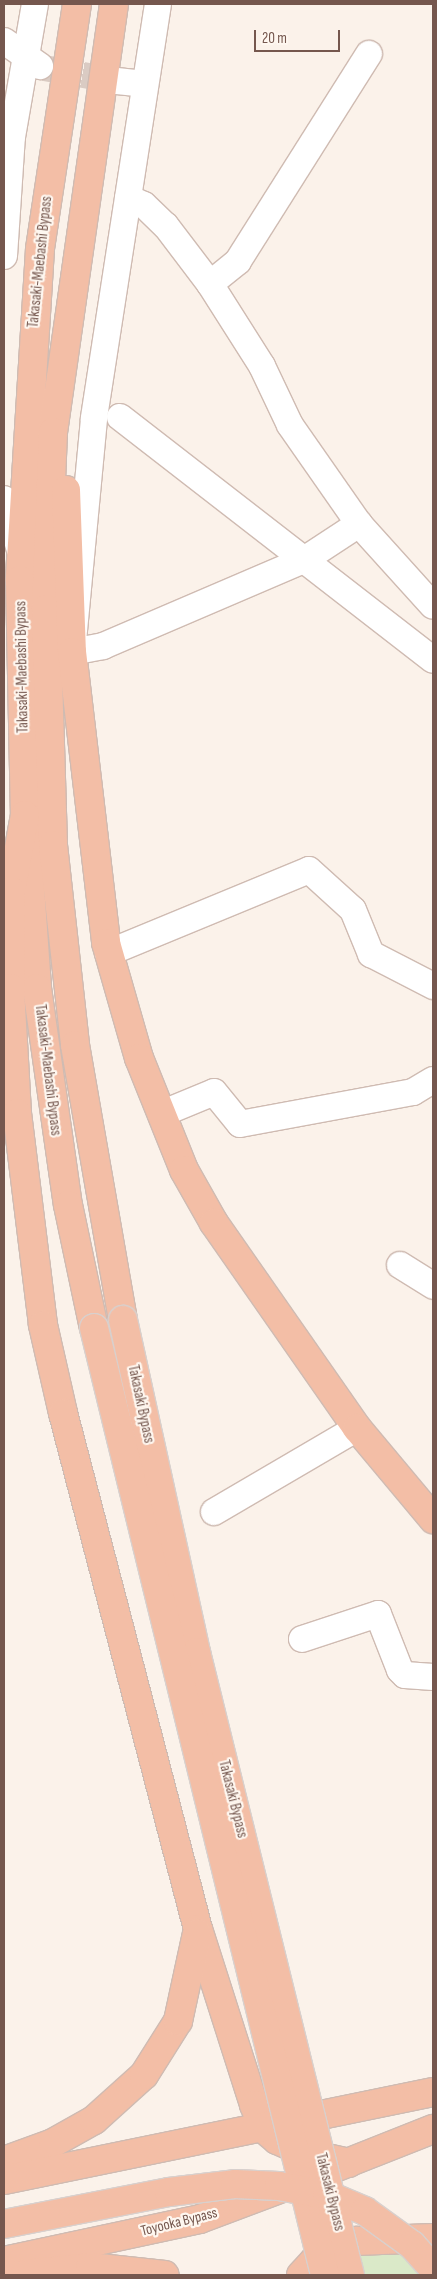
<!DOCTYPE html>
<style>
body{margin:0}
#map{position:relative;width:437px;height:2279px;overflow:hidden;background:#fbf2ea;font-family:"Sofia Sans Condensed",sans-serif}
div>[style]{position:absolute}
.green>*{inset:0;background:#dae9c8}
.minor-tunnel>*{height:26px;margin-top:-13px;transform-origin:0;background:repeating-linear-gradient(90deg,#dacbc3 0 26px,transparent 0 39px)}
.roads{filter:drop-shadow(1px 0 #cfbbb2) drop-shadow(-1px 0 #cfbbb2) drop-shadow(0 1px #cfbbb2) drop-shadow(0 -1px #cfbbb2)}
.minor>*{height:26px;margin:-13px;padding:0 13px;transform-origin:13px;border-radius:13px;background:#fff}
.trunk>*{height:28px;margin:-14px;padding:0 14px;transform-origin:14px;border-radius:14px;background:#f3bea6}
.bridges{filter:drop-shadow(1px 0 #d8d0cd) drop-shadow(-1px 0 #d8d0cd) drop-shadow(0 1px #d8d0cd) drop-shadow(0 -1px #d8d0cd)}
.trunk-bridge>*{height:28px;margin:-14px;padding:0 14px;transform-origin:14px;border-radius:14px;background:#f3bea6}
span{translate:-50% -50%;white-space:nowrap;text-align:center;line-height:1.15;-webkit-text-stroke:4.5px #fef7f0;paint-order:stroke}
.street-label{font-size:15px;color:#75574e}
.frame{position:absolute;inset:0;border:5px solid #75574e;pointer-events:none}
.scale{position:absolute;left:254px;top:30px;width:86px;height:22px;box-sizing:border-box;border:2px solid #75574e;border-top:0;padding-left:6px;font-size:15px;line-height:18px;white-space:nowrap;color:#75574e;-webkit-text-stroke:4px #fef7f0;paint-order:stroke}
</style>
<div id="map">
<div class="green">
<div style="clip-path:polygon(425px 2250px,433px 2275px,323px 2275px,357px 2255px)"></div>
</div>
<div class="minor-tunnel">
<div style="left:44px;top:68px;width:74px;rotate:10.1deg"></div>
</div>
<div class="roads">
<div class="minor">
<div style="left:158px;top:4px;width:420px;rotate:98.8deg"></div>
<div style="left:94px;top:419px;width:234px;rotate:95.4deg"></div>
<div style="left:72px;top:652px;width:32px;rotate:-11deg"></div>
<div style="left:103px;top:646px;width:219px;rotate:-23.2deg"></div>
<div style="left:304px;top:560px;width:66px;rotate:-33.2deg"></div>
<div style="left:4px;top:41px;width:44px;rotate:34.8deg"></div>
<div style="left:117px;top:81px;width:27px;rotate:6deg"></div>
<div style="left:128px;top:198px;width:17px;rotate:24deg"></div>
<div style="left:144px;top:205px;width:30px;rotate:44deg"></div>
<div style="left:166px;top:226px;width:73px;rotate:52.8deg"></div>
<div style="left:210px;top:284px;width:97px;rotate:57.6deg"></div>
<div style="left:262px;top:366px;width:65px;rotate:64.6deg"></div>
<div style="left:290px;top:425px;width:121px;rotate:55.1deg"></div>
<div style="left:359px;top:524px;width:110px;rotate:47.9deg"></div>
<div style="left:4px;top:256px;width:119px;rotate:-86.2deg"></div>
<div style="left:12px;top:137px;width:135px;rotate:-80.2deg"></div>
<div style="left:210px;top:284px;width:36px;rotate:-39deg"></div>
<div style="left:238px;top:261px;width:245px;rotate:-57.7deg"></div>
<div style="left:120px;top:417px;width:396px;rotate:37.8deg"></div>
<div style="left:4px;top:499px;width:53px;rotate:72.6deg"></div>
<div style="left:108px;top:953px;width:217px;rotate:-22.4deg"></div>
<div style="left:309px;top:870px;width:59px;rotate:42.3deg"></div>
<div style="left:353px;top:910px;width:48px;rotate:67.8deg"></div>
<div style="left:371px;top:954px;width:70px;rotate:27.3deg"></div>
<div style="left:161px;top:1114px;width:57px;rotate:-22.5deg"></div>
<div style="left:214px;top:1092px;width:41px;rotate:50.9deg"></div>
<div style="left:240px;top:1124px;width:176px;rotate:-10.5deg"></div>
<div style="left:413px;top:1092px;width:23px;rotate:-31deg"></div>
<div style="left:400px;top:1265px;width:39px;rotate:32deg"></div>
<div style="left:214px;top:1512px;width:166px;rotate:-30.4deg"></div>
<div style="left:302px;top:1639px;width:80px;rotate:-18.2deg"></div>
<div style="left:378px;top:1614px;width:60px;rotate:68.6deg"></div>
<div style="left:400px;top:1670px;width:7px;rotate:45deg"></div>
<div style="left:405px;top:1675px;width:28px;rotate:4deg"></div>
</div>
<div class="trunk">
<div style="left:77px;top:4px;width:248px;rotate:98.6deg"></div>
<div style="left:40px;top:249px;width:332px;rotate:93.5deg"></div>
<div style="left:20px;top:580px;width:235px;rotate:88.8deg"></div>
<div style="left:25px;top:815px;width:173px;rotate:86deg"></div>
<div style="left:37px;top:988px;width:219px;rotate:81.9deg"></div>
<div style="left:68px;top:1205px;width:126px;rotate:78.1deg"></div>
<div style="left:114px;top:4px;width:432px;rotate:98.1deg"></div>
<div style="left:53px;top:432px;width:177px;rotate:92.3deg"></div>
<div style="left:46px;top:609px;width:236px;rotate:88.3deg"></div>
<div style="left:53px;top:845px;width:201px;rotate:83.7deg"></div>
<div style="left:75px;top:1045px;width:279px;rotate:80.1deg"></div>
<div style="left:66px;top:490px;width:162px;rotate:87.9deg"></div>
<div style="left:72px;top:652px;width:293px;rotate:83.3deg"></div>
<div style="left:106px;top:943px;width:120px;rotate:74deg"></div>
<div style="left:139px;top:1058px;width:121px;rotate:68.1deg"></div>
<div style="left:184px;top:1170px;width:61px;rotate:60.5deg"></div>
<div style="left:214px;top:1223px;width:250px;rotate:55.1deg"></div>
<div style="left:357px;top:1428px;width:119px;rotate:50.1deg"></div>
<div style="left:25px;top:815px;width:77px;rotate:100.4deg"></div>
<div style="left:11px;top:891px;width:97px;rotate:90.6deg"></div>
<div style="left:10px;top:988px;width:125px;rotate:86.8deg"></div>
<div style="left:17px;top:1113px;width:214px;rotate:83deg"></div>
<div style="left:43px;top:1325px;width:90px;rotate:77.2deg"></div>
<div style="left:63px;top:1413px;width:533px;rotate:75.34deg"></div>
<div style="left:198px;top:1929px;width:185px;rotate:72.3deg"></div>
<div style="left:254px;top:2105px;width:26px;rotate:67deg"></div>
<div style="left:264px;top:2129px;width:17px;rotate:40deg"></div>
<div style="left:277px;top:2140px;width:35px;rotate:24deg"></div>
<div style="left:309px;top:2154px;width:41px;rotate:12.7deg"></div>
<div style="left:4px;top:2161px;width:52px;rotate:-20.2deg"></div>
<div style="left:53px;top:2143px;width:47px;rotate:-29.3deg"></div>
<div style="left:94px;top:2120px;width:67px;rotate:-42deg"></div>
<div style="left:144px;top:2075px;width:64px;rotate:-57.8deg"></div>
<div style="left:178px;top:2021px;width:90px;rotate:-77.8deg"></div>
<div style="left:332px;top:2169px;width:109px;rotate:-21.6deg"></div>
<div style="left:4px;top:2180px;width:438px;rotate:-11.6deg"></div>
<div style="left:4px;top:2261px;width:200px;rotate:-12.1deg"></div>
<div style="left:200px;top:2219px;width:96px;rotate:-20.7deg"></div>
<div style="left:25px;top:2274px;width:65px;rotate:-6.1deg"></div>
<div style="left:90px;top:2267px;width:75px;rotate:6.1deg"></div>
<div style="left:301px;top:2275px;width:19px;rotate:-47deg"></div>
<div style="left:314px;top:2261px;width:47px;rotate:-25.5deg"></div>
<div style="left:356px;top:2241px;width:77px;rotate:-2.2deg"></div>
</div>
</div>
<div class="bridges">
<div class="trunk-bridge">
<div style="left:123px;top:1320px;width:340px;rotate:77.6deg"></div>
<div style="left:196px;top:1652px;width:642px;rotate:76.12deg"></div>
<div style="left:94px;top:1328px;width:975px;rotate:76.29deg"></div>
<div style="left:4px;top:2224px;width:168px;rotate:-11deg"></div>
<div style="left:169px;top:2192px;width:66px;rotate:-6.9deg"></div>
<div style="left:235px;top:2184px;width:44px;rotate:2.6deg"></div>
<div style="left:279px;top:2186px;width:49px;rotate:10.6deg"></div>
<div style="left:327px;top:2195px;width:41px;rotate:22.8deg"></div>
<div style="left:365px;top:2211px;width:58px;rotate:35.9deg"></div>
<div style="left:412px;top:2245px;width:31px;rotate:48deg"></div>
</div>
</div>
<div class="street-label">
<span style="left:40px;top:262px;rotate:-84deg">Takasaki-Maebashi Bypass</span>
<span style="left:22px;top:667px;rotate:-91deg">Takasaki-Maebashi Bypass</span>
<span style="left:48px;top:1070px;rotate:83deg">Takasaki-Maebashi Bypass</span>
<span style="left:141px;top:1404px;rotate:78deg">Takasaki Bypass</span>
<span style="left:233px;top:1799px;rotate:76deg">Takasaki Bypass</span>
<span style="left:330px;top:2192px;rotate:76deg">Takasaki Bypass</span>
<span style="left:179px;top:2222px;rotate:-14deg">Toyooka Bypass</span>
</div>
<div class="frame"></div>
<div class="scale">20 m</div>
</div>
